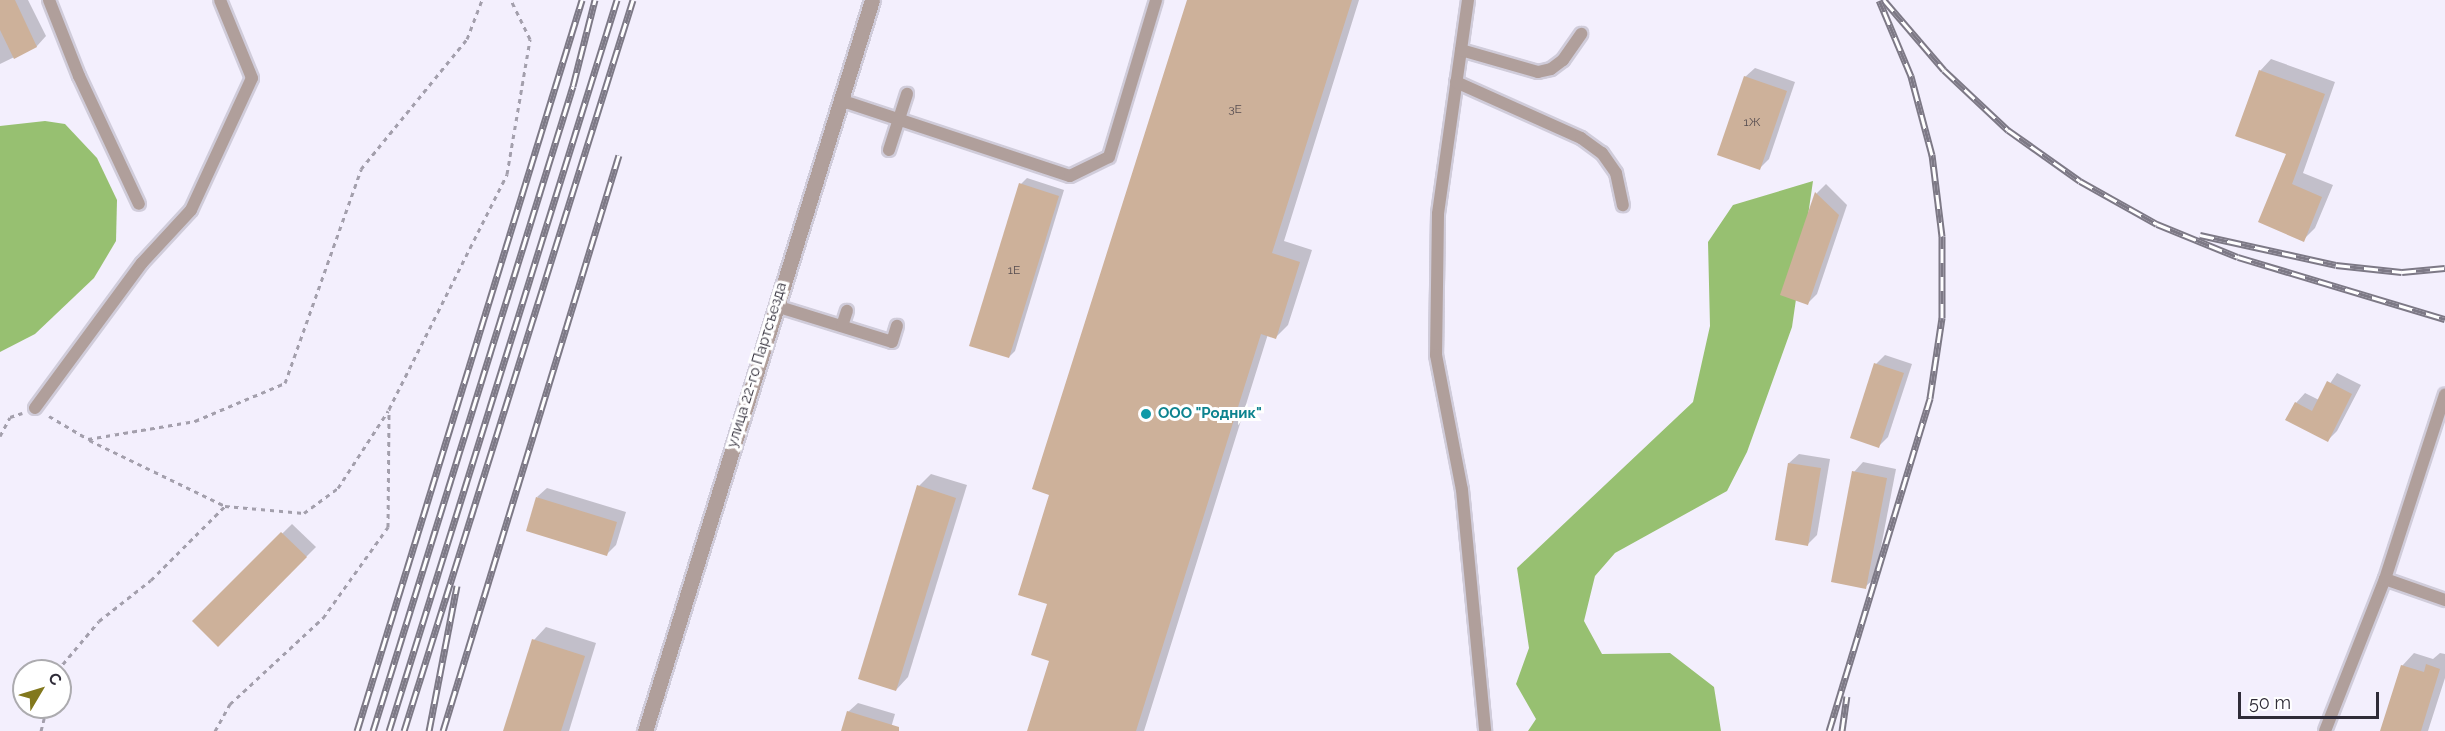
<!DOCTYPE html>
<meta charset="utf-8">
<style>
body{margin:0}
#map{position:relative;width:2445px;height:731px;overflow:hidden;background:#f3effd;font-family:Raleway,sans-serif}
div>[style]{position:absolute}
.forest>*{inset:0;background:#97c071}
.shadow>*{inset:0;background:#0003}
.building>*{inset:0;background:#cdb19a}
.path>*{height:3px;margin-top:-1.5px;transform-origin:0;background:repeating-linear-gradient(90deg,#a39fac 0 4.5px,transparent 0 9px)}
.roads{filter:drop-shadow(2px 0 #d0ccda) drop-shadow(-2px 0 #d0ccda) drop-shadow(0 2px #d0ccda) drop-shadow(0 -2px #d0ccda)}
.service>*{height:12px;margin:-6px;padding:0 6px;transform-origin:6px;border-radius:6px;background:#b09f9b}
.tertiary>*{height:15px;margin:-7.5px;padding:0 7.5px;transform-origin:7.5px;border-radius:7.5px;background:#b09f9b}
.rail>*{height:7px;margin-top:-3.5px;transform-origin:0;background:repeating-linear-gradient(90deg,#fff 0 14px,#7d7986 0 28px);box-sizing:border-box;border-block:2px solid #7d7986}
.dots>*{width:16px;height:16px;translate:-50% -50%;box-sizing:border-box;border:3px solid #fff;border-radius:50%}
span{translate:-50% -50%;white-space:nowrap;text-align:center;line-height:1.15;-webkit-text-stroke:6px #fff;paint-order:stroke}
.number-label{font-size:12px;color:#564d50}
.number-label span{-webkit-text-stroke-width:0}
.street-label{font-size:15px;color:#2f2c38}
.culture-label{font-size:15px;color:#0d838f;font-weight:700}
.left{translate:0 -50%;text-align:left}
.north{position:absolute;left:12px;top:659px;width:60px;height:60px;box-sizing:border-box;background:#fff;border:2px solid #acabaf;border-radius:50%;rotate:52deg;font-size:16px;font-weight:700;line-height:24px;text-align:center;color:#2f2c38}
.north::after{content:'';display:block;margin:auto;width:21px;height:27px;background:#82781d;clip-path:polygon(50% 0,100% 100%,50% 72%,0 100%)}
.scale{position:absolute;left:2238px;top:692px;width:141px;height:27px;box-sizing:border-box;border:3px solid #2f2c38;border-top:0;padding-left:8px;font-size:18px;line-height:21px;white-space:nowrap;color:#2f2c38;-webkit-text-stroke:4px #fff;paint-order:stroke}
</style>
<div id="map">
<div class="forest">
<div style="clip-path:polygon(45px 121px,65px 124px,97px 158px,117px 200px,116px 241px,94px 278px,35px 334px,0 352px,0 126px)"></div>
<div style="clip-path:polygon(1813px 181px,1792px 327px,1747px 452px,1727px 491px,1615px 553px,1595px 576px,1584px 621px,1602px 654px,1670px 653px,1714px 687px,1721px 731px,1528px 731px,1536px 719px,1516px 684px,1529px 648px,1517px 568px,1693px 402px,1710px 326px,1708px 242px,1733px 205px)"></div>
</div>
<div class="shadow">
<div style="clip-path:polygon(0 0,28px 0,46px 36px,37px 46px,0 64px)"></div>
<div style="clip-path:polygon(1188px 0,1359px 0,1284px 241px,1312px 250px,1288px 325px,1276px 337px,1268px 334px,1144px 731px,1029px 731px,1051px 660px,1051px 494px)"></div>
<div style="clip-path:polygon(2271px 59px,2335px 82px,2303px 173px,2333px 185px,2315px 228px,2303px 240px,2260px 222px,2288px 154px,2260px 71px)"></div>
<div style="clip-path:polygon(1755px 68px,1795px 82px,1769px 159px,1760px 168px,1745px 77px)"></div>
<div style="clip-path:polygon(1027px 178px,1064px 190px,1015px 351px,1009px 357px,1021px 184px)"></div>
<div style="clip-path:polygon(1826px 184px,1847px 205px,1817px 294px,1808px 303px,1782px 294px,1817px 193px)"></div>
<div style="clip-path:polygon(1885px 355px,1912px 364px,1888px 437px,1879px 446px,1876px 364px)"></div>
<div style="clip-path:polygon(2337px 373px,2361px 385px,2337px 431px,2328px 440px,2296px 403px,2305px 393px,2319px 400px)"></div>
<div style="clip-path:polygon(1799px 454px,1830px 459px,1817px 535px,1808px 544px,1789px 463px)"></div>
<div style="clip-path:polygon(1863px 462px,1896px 469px,1875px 578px,1865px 587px,1854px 472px)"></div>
<div style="clip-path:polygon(931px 474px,967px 485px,908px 677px,896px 690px,919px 486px)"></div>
<div style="clip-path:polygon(547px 488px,626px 512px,616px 545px,607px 554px,537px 497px)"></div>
<div style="clip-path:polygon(292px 524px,316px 547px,218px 645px,194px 621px)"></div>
<div style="clip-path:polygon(546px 627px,596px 643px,569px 731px,505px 731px,534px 640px)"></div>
<div style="clip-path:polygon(2414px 653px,2433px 659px,2440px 653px,2445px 654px,2445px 678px,2428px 731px,2381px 731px,2402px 666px)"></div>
<div style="clip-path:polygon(858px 703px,895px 714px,890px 731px,842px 731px,848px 712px)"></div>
</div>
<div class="building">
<div style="clip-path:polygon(0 0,15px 0,37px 47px,14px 59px,0 30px)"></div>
<div style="clip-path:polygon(1187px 0,1352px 0,1272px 253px,1300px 262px,1276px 339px,1261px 334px,1136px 731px,1027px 731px,1049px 661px,1031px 655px,1047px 604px,1018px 595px,1049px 495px,1032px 489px)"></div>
<div style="clip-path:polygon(2259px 70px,2325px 94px,2292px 184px,2322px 197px,2304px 242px,2258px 222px,2286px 154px,2235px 136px)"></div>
<div style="clip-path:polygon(1744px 76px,1787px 91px,1760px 170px,1717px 155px)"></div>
<div style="clip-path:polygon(1019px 183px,1059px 196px,1009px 358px,969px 346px)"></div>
<div style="clip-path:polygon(1815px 192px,1839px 215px,1808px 305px,1780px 295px)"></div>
<div style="clip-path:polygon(1874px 363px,1904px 373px,1879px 448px,1850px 438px)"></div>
<div style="clip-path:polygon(2327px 381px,2352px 394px,2328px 442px,2285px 420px,2295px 402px,2312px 411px)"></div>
<div style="clip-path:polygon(1788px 463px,1821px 468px,1808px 546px,1775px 540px)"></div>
<div style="clip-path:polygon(1852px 471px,1887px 478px,1866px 589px,1831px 582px)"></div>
<div style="clip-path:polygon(917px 485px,956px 498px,896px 691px,858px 679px)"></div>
<div style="clip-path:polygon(536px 497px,617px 522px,607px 556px,526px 531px)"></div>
<div style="clip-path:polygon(281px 532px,307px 557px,218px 647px,192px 621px)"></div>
<div style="clip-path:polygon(532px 639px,585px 656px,561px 731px,503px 731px)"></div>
<div style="clip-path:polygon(2426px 664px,2440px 669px,2421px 731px,2380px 731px,2401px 665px,2424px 672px)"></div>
<div style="clip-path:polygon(847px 711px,899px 727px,899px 731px,841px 731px)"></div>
</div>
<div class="path">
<div style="left:49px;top:416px;width:45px;rotate:30.5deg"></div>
<div style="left:88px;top:439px;width:109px;rotate:-9.5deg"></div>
<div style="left:195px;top:421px;width:98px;rotate:-22.9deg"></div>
<div style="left:285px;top:383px;width:227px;rotate:-70.4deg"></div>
<div style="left:361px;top:169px;width:168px;rotate:-50.8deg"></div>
<div style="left:467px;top:39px;width:42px;rotate:-69deg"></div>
<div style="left:0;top:436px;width:21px;rotate:-62deg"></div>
<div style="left:10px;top:417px;width:13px;rotate:-18deg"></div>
<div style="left:89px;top:440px;width:151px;rotate:25.9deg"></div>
<div style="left:225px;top:506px;width:79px;rotate:5.1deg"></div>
<div style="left:304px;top:513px;width:42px;rotate:-36.3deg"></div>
<div style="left:338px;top:488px;width:92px;rotate:-57deg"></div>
<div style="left:57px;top:671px;width:65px;rotate:-50deg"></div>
<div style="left:99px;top:621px;width:66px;rotate:-38.3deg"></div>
<div style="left:151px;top:580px;width:105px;rotate:-45deg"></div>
<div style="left:41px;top:731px;width:25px;rotate:-76deg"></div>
<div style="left:215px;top:731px;width:31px;rotate:-61deg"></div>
<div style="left:230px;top:704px;width:127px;rotate:-42.8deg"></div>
<div style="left:323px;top:618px;width:112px;rotate:-54.5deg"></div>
<div style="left:388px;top:527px;width:118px;rotate:-89.5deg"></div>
<div style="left:389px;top:409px;width:263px;rotate:-63.3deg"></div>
<div style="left:507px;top:174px;width:137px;rotate:-80.3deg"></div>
<div style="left:530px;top:39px;width:43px;rotate:-116deg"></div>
</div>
<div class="roads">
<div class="service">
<div style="left:49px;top:0;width:82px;rotate:68.5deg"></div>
<div style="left:79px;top:76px;width:141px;rotate:64.9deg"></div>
<div style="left:1468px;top:0;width:216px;rotate:98deg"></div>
<div style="left:1438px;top:214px;width:141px;rotate:90.8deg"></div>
<div style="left:1436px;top:355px;width:137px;rotate:79.1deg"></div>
<div style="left:1462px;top:490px;width:242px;rotate:84.5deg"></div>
<div style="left:1461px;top:50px;width:80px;rotate:15.9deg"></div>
<div style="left:1538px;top:72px;width:13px;rotate:-13deg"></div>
<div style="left:1551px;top:69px;width:15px;rotate:-37deg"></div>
<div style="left:1563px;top:60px;width:32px;rotate:-55deg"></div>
<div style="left:1456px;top:82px;width:137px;rotate:24.1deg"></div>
<div style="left:1581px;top:138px;width:26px;rotate:36deg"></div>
<div style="left:1602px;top:153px;width:24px;rotate:55deg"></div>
<div style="left:1616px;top:173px;width:33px;rotate:78deg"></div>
<div style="left:840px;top:100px;width:242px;rotate:18.3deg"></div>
<div style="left:1070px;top:176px;width:43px;rotate:-26deg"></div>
<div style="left:1109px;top:157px;width:164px;rotate:-73.3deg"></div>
<div style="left:889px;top:150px;width:59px;rotate:-72.2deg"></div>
<div style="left:776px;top:306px;width:121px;rotate:17.2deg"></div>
<div style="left:892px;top:342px;width:17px;rotate:-73deg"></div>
<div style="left:842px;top:326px;width:16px;rotate:-72deg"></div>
<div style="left:35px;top:408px;width:180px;rotate:-53.6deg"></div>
<div style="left:142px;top:263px;width:72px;rotate:-47.2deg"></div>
<div style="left:191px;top:210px;width:145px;rotate:-65.2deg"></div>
<div style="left:252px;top:78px;width:84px;rotate:-112.3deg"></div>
<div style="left:2385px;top:579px;width:64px;rotate:19.3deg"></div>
<div style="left:2325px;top:731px;width:163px;rotate:-68.5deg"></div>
<div style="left:2385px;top:579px;width:194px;rotate:-72deg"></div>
</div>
<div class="tertiary">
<div style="left:645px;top:731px;width:765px;rotate:-72.75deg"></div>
</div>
</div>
<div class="rail">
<div style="left:1884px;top:0;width:92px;rotate:49.4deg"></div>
<div style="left:1944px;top:70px;width:88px;rotate:43.2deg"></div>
<div style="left:2008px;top:130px;width:88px;rotate:35.3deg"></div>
<div style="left:2080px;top:181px;width:88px;rotate:29.2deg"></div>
<div style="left:2157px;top:224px;width:87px;rotate:22.2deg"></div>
<div style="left:2238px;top:257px;width:216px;rotate:16.7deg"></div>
<div style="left:2200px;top:235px;width:139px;rotate:12.4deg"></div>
<div style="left:2336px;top:265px;width:66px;rotate:6.1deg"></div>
<div style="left:2402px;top:272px;width:43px;rotate:-5.3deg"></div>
<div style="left:357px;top:731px;width:765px;rotate:-72.89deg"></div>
<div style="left:373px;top:731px;width:675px;rotate:-72.77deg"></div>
<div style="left:573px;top:86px;width:89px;rotate:-75.7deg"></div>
<div style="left:389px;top:731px;width:766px;rotate:-72.68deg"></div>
<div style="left:404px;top:731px;width:766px;rotate:-72.61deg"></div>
<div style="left:429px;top:731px;width:148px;rotate:-79.1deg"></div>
<div style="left:443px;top:731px;width:602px;rotate:-73.01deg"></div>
<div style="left:1829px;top:731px;width:348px;rotate:-73.1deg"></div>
<div style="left:1930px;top:398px;width:81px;rotate:-81.5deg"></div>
<div style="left:1942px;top:318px;width:82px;rotate:-90deg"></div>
<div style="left:1942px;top:236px;width:82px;rotate:-97deg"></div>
<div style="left:1932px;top:155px;width:82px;rotate:-104.9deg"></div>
<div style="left:1911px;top:76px;width:82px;rotate:-112.8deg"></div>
<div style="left:1842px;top:731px;width:35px;rotate:-82deg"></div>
</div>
<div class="dots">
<div style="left:1146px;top:414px;background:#0f9aa8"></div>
</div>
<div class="number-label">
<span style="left:1235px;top:110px">3Е</span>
<span style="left:1752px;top:123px">1Ж</span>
<span style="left:1014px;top:271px">1Е</span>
</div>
<div class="street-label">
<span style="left:757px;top:365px;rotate:-73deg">улица 22-го Партсъезда</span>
</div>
<div class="culture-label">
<span class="left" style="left:1158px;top:414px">ООО "Родник"</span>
</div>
<div class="north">С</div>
<div class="scale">50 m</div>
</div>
